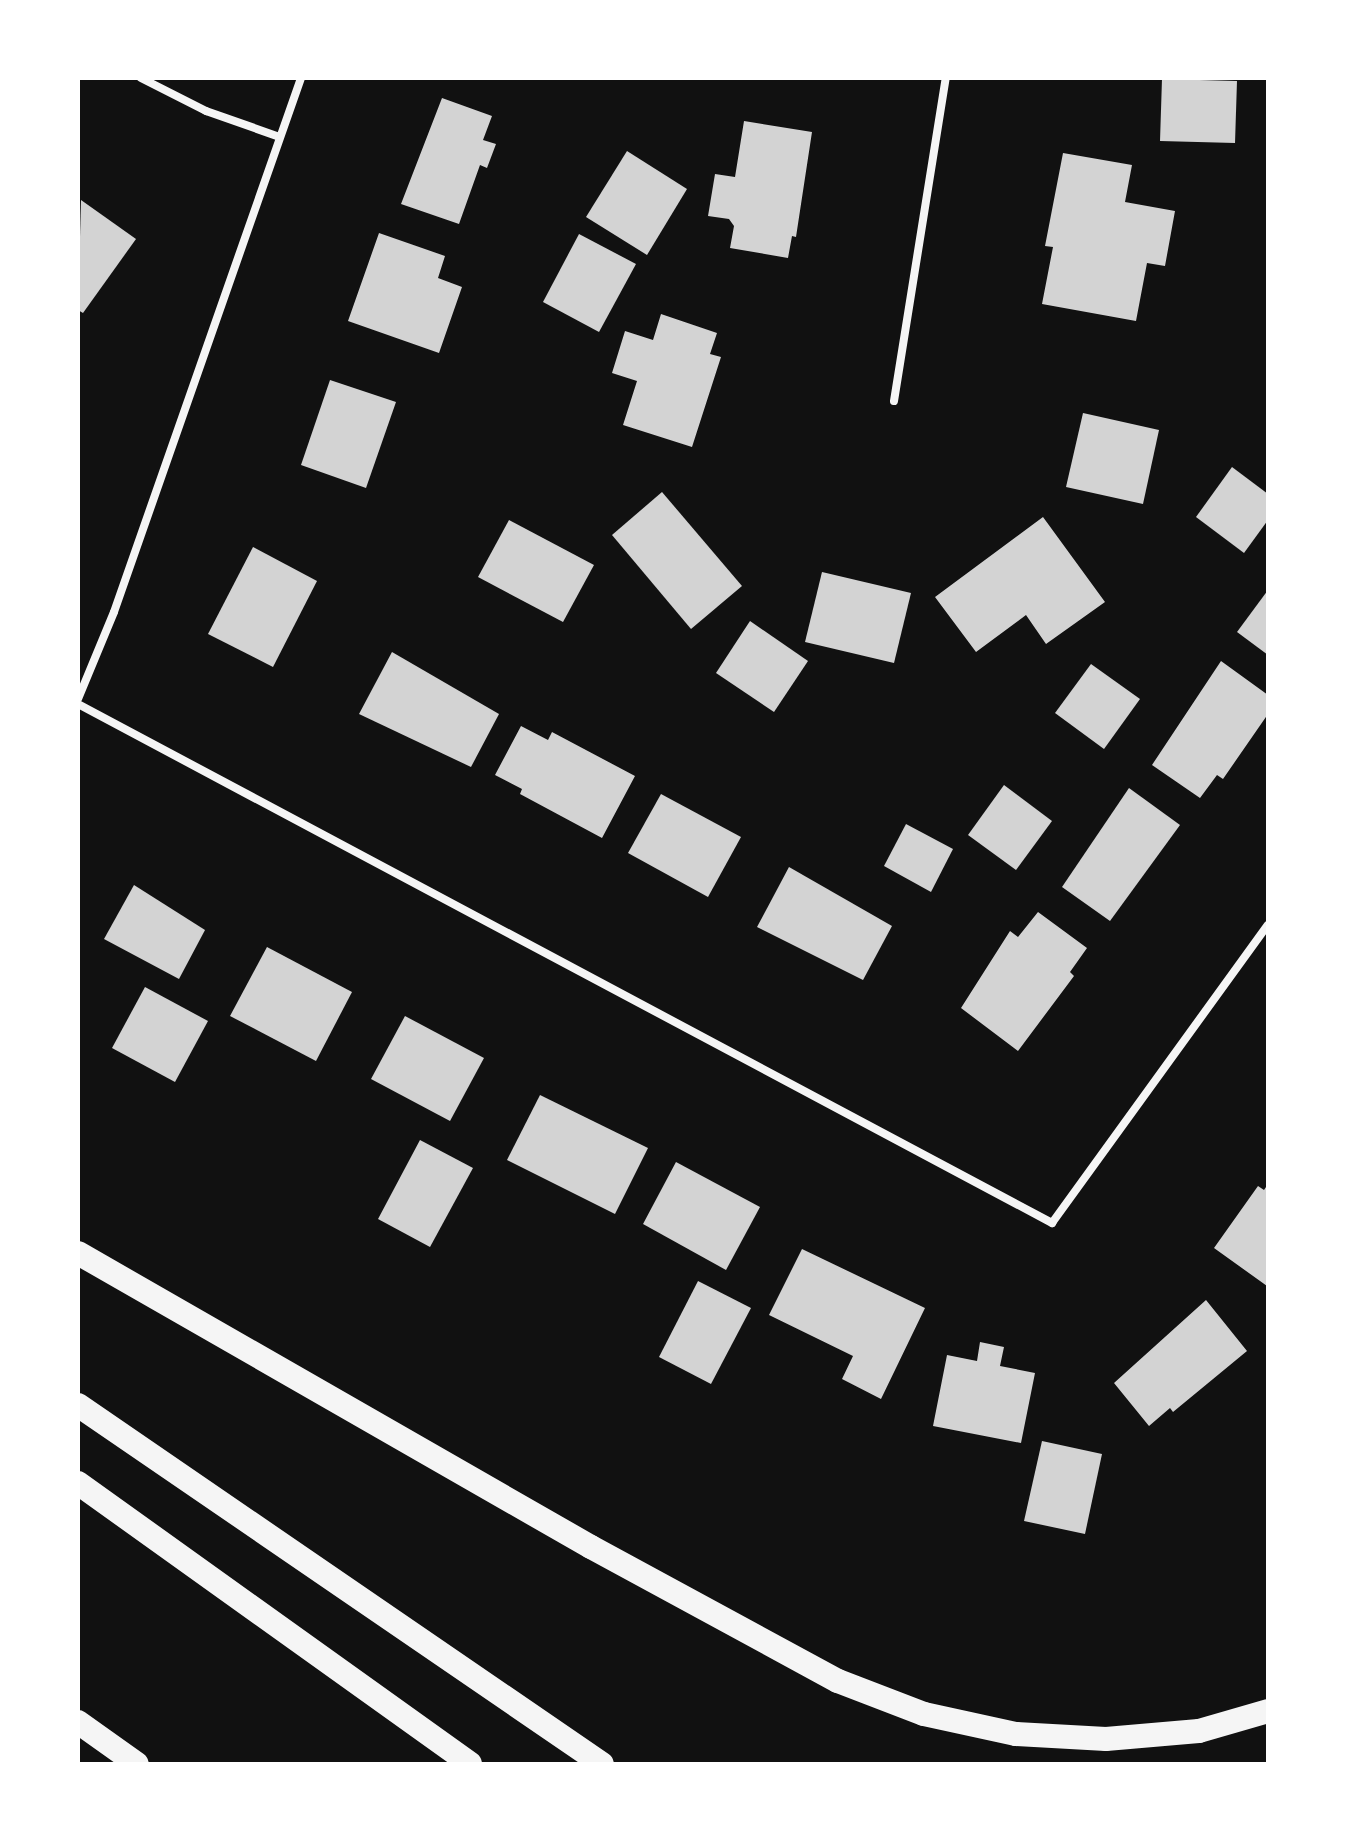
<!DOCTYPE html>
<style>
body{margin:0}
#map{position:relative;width:1346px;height:1842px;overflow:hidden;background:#111;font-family:"DM Sans",sans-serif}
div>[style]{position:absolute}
.building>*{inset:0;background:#d3d3d3}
.minor>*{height:8px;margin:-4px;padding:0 4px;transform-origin:4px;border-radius:4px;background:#f5f5f5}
.motorway>*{height:24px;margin:-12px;padding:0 12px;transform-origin:12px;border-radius:12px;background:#f5f5f5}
span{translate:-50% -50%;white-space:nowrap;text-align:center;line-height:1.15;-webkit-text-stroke:8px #fff;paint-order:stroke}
.frame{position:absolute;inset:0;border:80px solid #fff;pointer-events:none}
</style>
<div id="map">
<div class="building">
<div style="clip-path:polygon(1162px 79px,1237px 81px,1235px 143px,1160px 141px)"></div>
<div style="clip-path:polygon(442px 98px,492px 116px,483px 140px,496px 144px,487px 168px,480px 165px,459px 224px,401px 204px)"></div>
<div style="clip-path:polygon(744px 121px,812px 132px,796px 237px,792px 236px,788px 258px,730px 248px,734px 226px,729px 219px,708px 216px,715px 174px,735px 177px)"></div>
<div style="clip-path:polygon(627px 151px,687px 189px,647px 255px,586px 217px)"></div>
<div style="clip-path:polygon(1063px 153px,1132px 165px,1125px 202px,1175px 211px,1165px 266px,1147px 263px,1136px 321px,1042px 304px,1053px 247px,1045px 246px)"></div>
<div style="clip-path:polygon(81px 200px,136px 239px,83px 313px,78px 310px)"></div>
<div style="clip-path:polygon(379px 233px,445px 256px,438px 278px,462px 287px,439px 353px,348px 321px)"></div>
<div style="clip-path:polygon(579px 234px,636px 264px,599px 332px,543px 302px)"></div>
<div style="clip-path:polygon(661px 314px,717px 333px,710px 354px,721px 357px,692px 447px,623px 425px,637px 381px,612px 373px,625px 331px,653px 340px)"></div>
<div style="clip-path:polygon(330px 380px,396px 402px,366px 488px,301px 465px)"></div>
<div style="clip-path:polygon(1083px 413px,1159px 430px,1143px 504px,1066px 487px)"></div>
<div style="clip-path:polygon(1232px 467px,1268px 494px,1268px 520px,1244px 553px,1196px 517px)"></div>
<div style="clip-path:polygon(662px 492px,742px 586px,691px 629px,612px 535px)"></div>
<div style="clip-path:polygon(1043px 517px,1105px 602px,1046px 644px,1026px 615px,976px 652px,935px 597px)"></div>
<div style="clip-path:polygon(509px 520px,594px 565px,563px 622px,478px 577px)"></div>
<div style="clip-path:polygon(253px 547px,317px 581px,273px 667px,208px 634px)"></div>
<div style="clip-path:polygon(822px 572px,911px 593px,894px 663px,805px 642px)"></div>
<div style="clip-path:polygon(1268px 590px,1268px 655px,1237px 632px)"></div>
<div style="clip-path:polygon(750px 621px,808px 661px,774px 712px,716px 673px)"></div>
<div style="clip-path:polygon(392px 652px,499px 714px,471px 767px,359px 714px)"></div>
<div style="clip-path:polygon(1221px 661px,1268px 695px,1268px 714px,1223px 779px,1217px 775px,1200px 798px,1152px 765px)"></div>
<div style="clip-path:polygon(1091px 664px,1140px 699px,1104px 749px,1055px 713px)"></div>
<div style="clip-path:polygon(521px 726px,548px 740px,552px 732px,635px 776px,602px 838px,520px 794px,522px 789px,495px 775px)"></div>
<div style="clip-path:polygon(1004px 785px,1052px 821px,1016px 870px,968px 835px)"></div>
<div style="clip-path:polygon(1129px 788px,1180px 825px,1110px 921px,1062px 887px)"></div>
<div style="clip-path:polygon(661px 794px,741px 837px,708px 897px,628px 853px)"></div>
<div style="clip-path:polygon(906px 824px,953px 849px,931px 892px,884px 866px)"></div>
<div style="clip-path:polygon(789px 867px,892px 926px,863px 980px,757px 927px)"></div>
<div style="clip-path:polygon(134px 885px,205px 930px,179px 979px,104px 939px)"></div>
<div style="clip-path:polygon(1038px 912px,1087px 948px,1070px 972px,1074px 976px,1018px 1051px,961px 1008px,1010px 931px,1018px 937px)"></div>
<div style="clip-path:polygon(267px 947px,352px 992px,316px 1061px,230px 1016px)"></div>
<div style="clip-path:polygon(145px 987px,208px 1021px,175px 1082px,112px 1048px)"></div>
<div style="clip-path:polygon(405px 1016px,484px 1058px,450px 1121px,371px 1079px)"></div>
<div style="clip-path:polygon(540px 1095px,648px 1148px,615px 1214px,507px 1160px)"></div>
<div style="clip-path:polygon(420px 1140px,473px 1168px,430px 1247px,378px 1219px)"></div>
<div style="clip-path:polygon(676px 1162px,760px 1207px,726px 1270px,643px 1224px)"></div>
<div style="clip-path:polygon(1268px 1184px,1268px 1284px,1267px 1286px,1214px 1248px,1258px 1186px,1264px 1190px)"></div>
<div style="clip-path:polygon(802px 1249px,925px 1308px,881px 1399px,842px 1379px,853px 1356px,769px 1315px)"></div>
<div style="clip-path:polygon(698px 1281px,751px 1308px,711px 1384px,659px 1357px)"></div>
<div style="clip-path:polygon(1206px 1300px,1247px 1351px,1173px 1412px,1170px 1408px,1149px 1426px,1114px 1383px)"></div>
<div style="clip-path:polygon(980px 1342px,1004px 1347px,1000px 1366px,1035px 1373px,1021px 1443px,933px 1426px,947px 1355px,977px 1361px)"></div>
<div style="clip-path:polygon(1042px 1441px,1102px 1454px,1085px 1534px,1024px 1521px)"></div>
</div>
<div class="minor">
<div style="left:141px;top:78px;width:73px;rotate:26.9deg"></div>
<div style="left:206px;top:111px;width:78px;rotate:19.4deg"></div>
<div style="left:894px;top:401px;width:327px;rotate:-80.9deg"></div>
<div style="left:78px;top:699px;width:94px;rotate:-67.5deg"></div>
<div style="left:114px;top:612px;width:566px;rotate:-70.7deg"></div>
<div style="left:78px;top:704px;width:1104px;rotate:28.05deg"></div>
<div style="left:1052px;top:1223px;width:368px;rotate:-54.1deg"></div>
</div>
<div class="motorway">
<div style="left:78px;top:1253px;width:591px;rotate:29.82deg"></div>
<div style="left:591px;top:1547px;width:281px;rotate:28.5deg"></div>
<div style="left:838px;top:1681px;width:92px;rotate:21deg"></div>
<div style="left:924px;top:1714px;width:94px;rotate:12.3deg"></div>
<div style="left:1016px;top:1734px;width:90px;rotate:3.2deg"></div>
<div style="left:1106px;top:1739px;width:93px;rotate:-4.9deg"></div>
<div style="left:1199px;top:1731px;width:72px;rotate:-16.2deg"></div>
<div style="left:78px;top:1405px;width:635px;rotate:34.42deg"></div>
<div style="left:78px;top:1483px;width:482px;rotate:35.6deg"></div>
<div style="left:78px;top:1722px;width:72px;rotate:35.4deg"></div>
</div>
<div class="frame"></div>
</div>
